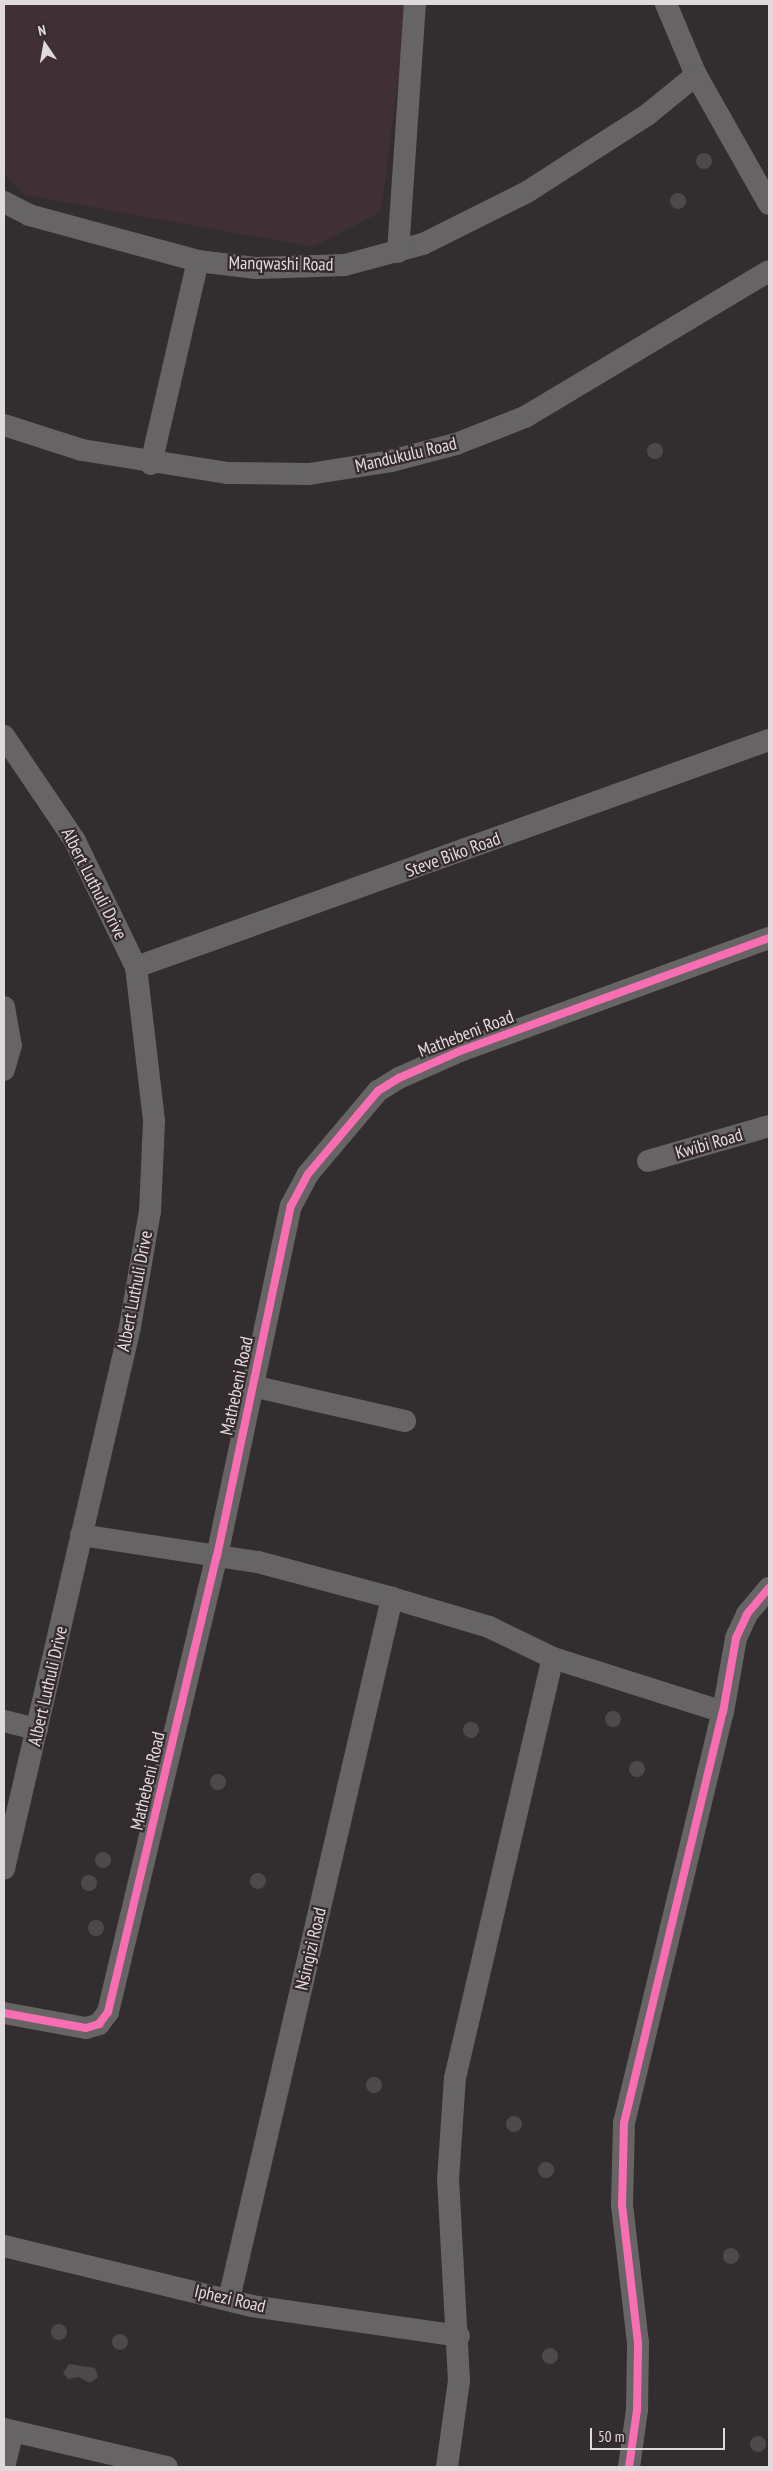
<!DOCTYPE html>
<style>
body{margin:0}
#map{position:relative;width:773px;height:2471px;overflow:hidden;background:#322d2e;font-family:"PT Sans Narrow",sans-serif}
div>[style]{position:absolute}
.built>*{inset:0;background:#403035}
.building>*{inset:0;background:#4d494a}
.round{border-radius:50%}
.minor>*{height:22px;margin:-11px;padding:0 11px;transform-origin:11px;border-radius:11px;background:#666464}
.cycleway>*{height:8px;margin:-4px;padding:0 4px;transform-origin:4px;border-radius:4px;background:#f96db3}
span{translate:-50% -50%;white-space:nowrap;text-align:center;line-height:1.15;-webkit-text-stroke:4.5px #352a2d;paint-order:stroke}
.street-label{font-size:18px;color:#e1dadc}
.frame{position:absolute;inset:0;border:5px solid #e1dadc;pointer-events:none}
.north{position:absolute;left:20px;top:20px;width:50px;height:50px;-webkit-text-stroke:4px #352a2d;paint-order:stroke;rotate:348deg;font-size:14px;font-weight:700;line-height:20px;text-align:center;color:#e1dadc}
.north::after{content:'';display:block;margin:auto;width:18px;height:22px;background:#e1dadc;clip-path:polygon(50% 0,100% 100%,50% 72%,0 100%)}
.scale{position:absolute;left:590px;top:2428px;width:135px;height:22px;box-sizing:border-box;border:2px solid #e1dadc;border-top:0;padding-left:6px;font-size:15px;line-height:18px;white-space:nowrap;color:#e1dadc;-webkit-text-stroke:4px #352a2d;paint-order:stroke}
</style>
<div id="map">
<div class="built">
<div style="clip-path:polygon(4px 4px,408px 4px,381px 212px,313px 247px,25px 195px,4px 173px)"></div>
</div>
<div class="building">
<div class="round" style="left:696px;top:153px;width:16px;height:16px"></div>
<div class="round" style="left:670px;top:193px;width:16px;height:16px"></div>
<div class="round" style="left:647px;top:443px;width:16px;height:16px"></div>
<div class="round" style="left:605px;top:1711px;width:16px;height:16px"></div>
<div class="round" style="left:463px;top:1722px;width:16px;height:16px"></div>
<div class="round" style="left:629px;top:1761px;width:16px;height:16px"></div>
<div class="round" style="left:210px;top:1774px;width:16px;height:16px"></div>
<div class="round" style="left:95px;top:1852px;width:16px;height:16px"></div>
<div class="round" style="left:250px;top:1873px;width:16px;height:16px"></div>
<div class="round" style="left:81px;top:1875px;width:16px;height:16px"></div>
<div class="round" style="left:88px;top:1920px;width:16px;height:16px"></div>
<div class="round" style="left:366px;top:2077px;width:16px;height:16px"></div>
<div class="round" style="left:506px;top:2116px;width:16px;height:16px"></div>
<div class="round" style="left:538px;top:2162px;width:16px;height:16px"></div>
<div class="round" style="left:723px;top:2248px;width:16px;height:16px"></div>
<div class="round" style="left:51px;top:2324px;width:16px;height:16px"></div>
<div class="round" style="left:112px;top:2334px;width:16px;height:16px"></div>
<div class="round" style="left:542px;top:2348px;width:16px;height:16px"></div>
<div style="clip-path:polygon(69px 2364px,95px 2368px,98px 2377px,90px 2383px,79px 2377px,68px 2379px,63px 2373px)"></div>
<div class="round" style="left:750px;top:2436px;width:16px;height:16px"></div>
</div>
<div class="minor">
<div style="left:666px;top:4px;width:77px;rotate:67.1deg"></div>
<div style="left:696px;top:75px;width:148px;rotate:60.5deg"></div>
<div style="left:4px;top:202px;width:28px;rotate:27deg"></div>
<div style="left:29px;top:215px;width:175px;rotate:15.2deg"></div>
<div style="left:198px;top:261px;width:58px;rotate:6.9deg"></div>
<div style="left:256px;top:268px;width:89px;rotate:-1.9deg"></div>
<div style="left:345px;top:265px;width:81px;rotate:-15.1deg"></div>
<div style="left:423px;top:244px;width:116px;rotate:-26.6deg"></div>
<div style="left:527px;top:192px;width:143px;rotate:-32.7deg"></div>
<div style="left:647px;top:115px;width:63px;rotate:-39.2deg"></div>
<div style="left:398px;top:252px;width:249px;rotate:-86.1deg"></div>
<div style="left:4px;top:425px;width:82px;rotate:17.8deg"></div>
<div style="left:82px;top:450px;width:148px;rotate:9deg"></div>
<div style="left:228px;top:473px;width:81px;rotate:0.7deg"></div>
<div style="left:309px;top:474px;width:83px;rotate:-9deg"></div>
<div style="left:391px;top:461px;width:67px;rotate:-14.7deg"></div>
<div style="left:456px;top:444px;width:74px;rotate:-21.4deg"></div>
<div style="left:525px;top:417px;width:284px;rotate:-30.9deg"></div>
<div style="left:151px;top:464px;width:208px;rotate:-77deg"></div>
<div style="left:4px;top:736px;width:127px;rotate:55.9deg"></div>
<div style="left:75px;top:841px;width:140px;rotate:64.2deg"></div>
<div style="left:136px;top:967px;width:155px;rotate:83.3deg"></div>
<div style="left:154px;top:1121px;width:90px;rotate:92.5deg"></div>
<div style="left:150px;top:1211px;width:118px;rotate:99.8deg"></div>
<div style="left:130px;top:1327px;width:556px;rotate:103.09deg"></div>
<div style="left:136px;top:967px;width:672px;rotate:-19.73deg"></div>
<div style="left:4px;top:1007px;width:39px;rotate:80deg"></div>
<div style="left:11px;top:1045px;width:26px;rotate:106deg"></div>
<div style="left:648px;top:1161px;width:126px;rotate:-16.1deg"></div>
<div style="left:252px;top:1386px;width:157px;rotate:12.9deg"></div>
<div style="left:81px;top:1535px;width:179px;rotate:8.7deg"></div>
<div style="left:258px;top:1562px;width:139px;rotate:15deg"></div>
<div style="left:392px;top:1598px;width:101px;rotate:16.6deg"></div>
<div style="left:489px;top:1627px;width:71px;rotate:25.8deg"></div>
<div style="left:553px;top:1658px;width:178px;rotate:17.6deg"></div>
<div style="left:4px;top:1721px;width:34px;rotate:14deg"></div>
<div style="left:4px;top:2013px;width:83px;rotate:10.4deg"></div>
<div style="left:86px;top:2028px;width:14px;rotate:-17deg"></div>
<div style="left:99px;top:2024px;width:15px;rotate:-53deg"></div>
<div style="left:108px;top:2012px;width:469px;rotate:-76.6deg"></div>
<div style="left:217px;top:1556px;width:358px;rotate:-78.1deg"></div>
<div style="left:291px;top:1206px;width:36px;rotate:-62deg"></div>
<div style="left:308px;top:1174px;width:109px;rotate:-49.9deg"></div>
<div style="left:378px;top:1091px;width:25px;rotate:-32deg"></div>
<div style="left:399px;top:1078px;width:67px;rotate:-23.9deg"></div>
<div style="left:460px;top:1051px;width:329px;rotate:-20.1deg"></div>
<div style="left:4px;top:2246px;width:255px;rotate:13.6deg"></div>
<div style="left:252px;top:2306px;width:209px;rotate:8.2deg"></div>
<div style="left:229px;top:2299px;width:720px;rotate:-76.91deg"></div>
<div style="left:4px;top:2429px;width:167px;rotate:13.1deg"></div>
<div style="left:4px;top:2467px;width:37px;rotate:-76deg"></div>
<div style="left:447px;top:2467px;width:87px;rotate:-82.1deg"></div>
<div style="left:459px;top:2381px;width:201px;rotate:-93.1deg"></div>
<div style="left:448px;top:2180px;width:102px;rotate:-86.1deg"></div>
<div style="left:455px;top:2078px;width:431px;rotate:-76.9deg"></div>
<div style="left:629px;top:2467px;width:58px;rotate:-82deg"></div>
<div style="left:637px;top:2410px;width:67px;rotate:-89.1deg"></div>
<div style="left:638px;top:2343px;width:139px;rotate:-96.6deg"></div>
<div style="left:622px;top:2205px;width:82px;rotate:-88.6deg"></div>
<div style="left:624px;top:2123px;width:423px;rotate:-76.5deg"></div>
<div style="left:723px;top:1712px;width:75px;rotate:-80deg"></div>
<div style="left:736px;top:1638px;width:26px;rotate:-65deg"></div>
<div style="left:747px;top:1614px;width:34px;rotate:-50deg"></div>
</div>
<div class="cycleway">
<div style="left:4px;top:2013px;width:83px;rotate:10.4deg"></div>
<div style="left:86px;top:2028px;width:14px;rotate:-17deg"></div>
<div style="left:99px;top:2024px;width:15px;rotate:-53deg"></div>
<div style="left:108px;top:2012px;width:469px;rotate:-76.6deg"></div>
<div style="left:217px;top:1556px;width:358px;rotate:-78.1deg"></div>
<div style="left:291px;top:1206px;width:36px;rotate:-62deg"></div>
<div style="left:308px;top:1174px;width:109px;rotate:-49.9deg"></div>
<div style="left:378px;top:1091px;width:25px;rotate:-32deg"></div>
<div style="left:399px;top:1078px;width:67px;rotate:-23.9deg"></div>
<div style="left:460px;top:1051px;width:329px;rotate:-20.1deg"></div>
<div style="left:629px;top:2467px;width:58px;rotate:-82deg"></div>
<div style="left:637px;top:2410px;width:67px;rotate:-89.1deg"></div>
<div style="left:638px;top:2343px;width:139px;rotate:-96.6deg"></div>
<div style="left:622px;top:2205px;width:82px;rotate:-88.6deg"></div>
<div style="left:624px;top:2123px;width:423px;rotate:-76.5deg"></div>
<div style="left:723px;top:1712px;width:75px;rotate:-80deg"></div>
<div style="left:736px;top:1638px;width:26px;rotate:-65deg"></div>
<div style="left:747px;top:1614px;width:34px;rotate:-50deg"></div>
</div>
<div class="street-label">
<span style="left:281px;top:264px;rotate:1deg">Manqwashi Road</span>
<span style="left:406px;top:455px;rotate:-13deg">Mandukulu Road</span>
<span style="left:453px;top:855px;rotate:-20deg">Steve Biko Road</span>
<span style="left:94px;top:884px;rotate:63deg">Albert Luthuli Drive</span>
<span style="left:466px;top:1034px;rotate:-21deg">Mathebeni Road</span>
<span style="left:709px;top:1144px;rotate:-16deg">Kwibi Road</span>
<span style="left:135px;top:1291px;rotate:-79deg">Albert Luthuli Drive</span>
<span style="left:237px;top:1386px;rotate:-78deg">Mathebeni Road</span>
<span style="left:48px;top:1686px;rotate:-77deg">Albert Luthuli Drive</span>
<span style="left:148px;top:1781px;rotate:-77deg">Mathebeni Road</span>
<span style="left:311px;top:1949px;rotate:-77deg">Nsingizi Road</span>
<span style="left:230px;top:2299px;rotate:13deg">Iphezi Road</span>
</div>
<div class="frame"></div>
<div class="north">N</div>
<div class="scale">50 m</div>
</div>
